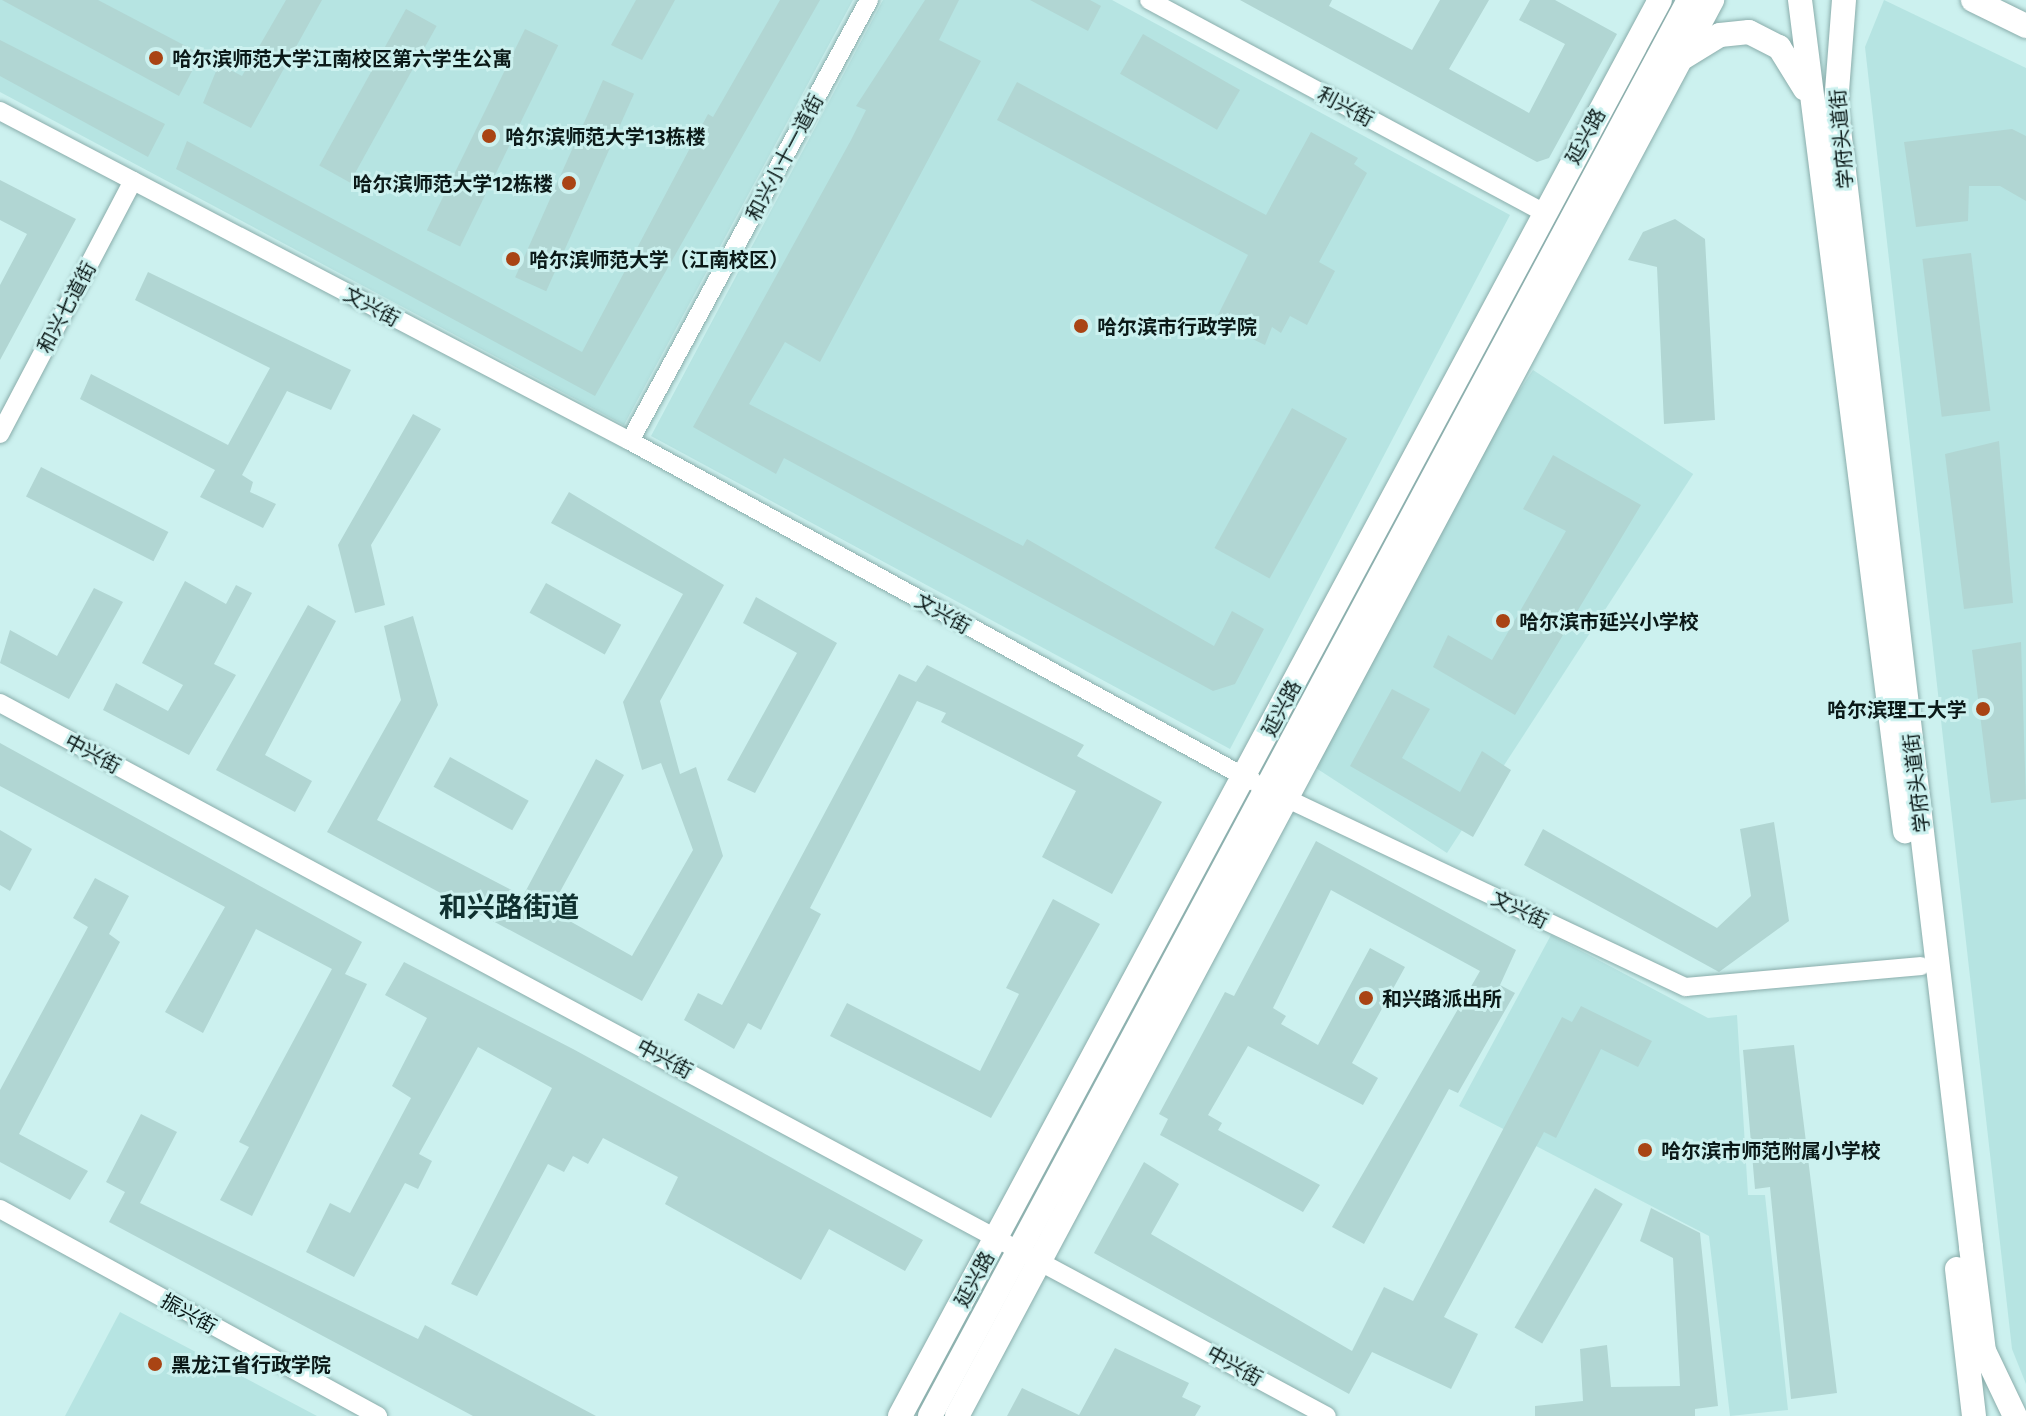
<!DOCTYPE html>
<meta charset="utf-8">
<style>
body{margin:0}
#map{position:relative;width:2026px;height:1416px;overflow:hidden;background:#ccf1ef;font-family:Commissioner,"Noto Sans SC",sans-serif}
div>[style]{position:absolute}
[style*='--x']{left:calc(var(--x)*1px);top:calc(var(--y)*1px);width:calc(var(--w)*1px);rotate:calc(var(--a)*1deg)}
.built>*{inset:0;background:#b6e4e2;transform-origin:0 0}
.building>*{inset:0;background:#b1d6d3;transform-origin:0 0}
.roads{filter:drop-shadow(0 0 2px #8aadab) drop-shadow(0 0 2px #8aadab)}
.minor>*{height:18px;margin:-9px;padding:0 9px;transform-origin:9px;border-radius:9px;background:#fff}
.major>*{height:24px;margin:-12px;padding:0 12px;transform-origin:12px;border-radius:12px;background:#fff}
.dots>*{width:22px;height:22px;translate:-50% -50%;box-sizing:border-box;border:4px solid #ccf1ef;border-radius:50%}
span{translate:-50% -50%;white-space:nowrap;text-align:center;line-height:1.15;-webkit-text-stroke:6px #ccf1ef;paint-order:stroke}
.poi-label{font-size:20px;color:#0b1918;font-weight:700}
.left{translate:0 -50%;text-align:left}
.right{translate:-100% -50%;text-align:right}
.street-label{font-size:20px;color:#0b1918}
.district-label{font-size:28px;color:#0f302f;font-weight:700}
</style>
<div id="map">
<div class="built">
<div style="clip-path:polygon(0 0,853px 0,624px 425px,0 92px)"></div>
<div style="clip-path:polygon(883px 0,1112px 0,1510px 215px,1230px 749px,651px 436px)"></div>
<div style="clip-path:polygon(1884px 0,2026px 68px,2026px 1384px,2012px 1349px,1865px 47px)"></div>
<div style="left:1533px;top:370px;width:191px;height:452px;rotate:33deg"></div>
<div style="clip-path:polygon(1551px 935px,1708px 1018px,1737px 1015px,1748px 1195px,1765px 1195px,1788px 1410px,1730px 1416px,1709px 1236px,1459px 1106px)"></div>
<div style="clip-path:polygon(120px 1312px,317px 1416px,65px 1416px)"></div>
</div>
<div class="building">
<div style="clip-path:polygon(2px 0,98px 0,201px 54px,179px 96px)"></div>
<div style="clip-path:polygon(286px 0,322px 0,251px 128px,203px 103px,219px 64px,242px 76px)"></div>
<div style="clip-path:polygon(636px 0,675px 0,642px 60px,611px 45px)"></div>
<div style="clip-path:polygon(780px 0,820px 0,595px 396px,176px 169px,187px 141px,582px 352px,708px 114px,713px 117px)"></div>
<div style="clip-path:polygon(925px 0,959px 0,939px 40px,981px 61px,820px 362px,785px 342px,749px 404px,1023px 546px,1027px 539px,1214px 646px,1232px 611px,1264px 629px,1235px 684px,1213px 691px,784px 458px,776px 474px,693px 427px,851px 140px,866px 110px,856px 106px)"></div>
<div style="clip-path:polygon(1030px 0,1090px 0,1101px 6px,1088px 31px)"></div>
<div style="clip-path:polygon(1240px 0,1332px 0,1329px 6px,1412px 50px,1440px 0,1489px 0,1449px 69px,1529px 113px,1565px 44px,1519px 20px,1530px 0,1555px 0,1617px 34px,1549px 158px,1537px 162px)"></div>
<div style="left:406px;top:9px;width:35px;height:179px;rotate:29deg"></div>
<div style="left:525px;top:29px;width:37px;height:224px;rotate:26deg"></div>
<div style="left:1143px;top:34px;width:112px;height:46px;rotate:30deg"></div>
<div style="clip-path:polygon(0 40px,165px 124px,148px 157px,0 76px)"></div>
<div style="left:603px;top:80px;width:34px;height:216px;rotate:24deg"></div>
<div style="clip-path:polygon(1017px 82px,1266px 215px,1311px 132px,1358px 158px,1354px 164px,1367px 173px,1319px 262px,1335px 271px,1307px 325px,1290px 316px,1281px 333px,1272px 327px,1265px 345px,1215px 321px,1248px 255px,997px 120px)"></div>
<div style="clip-path:polygon(2012px 129px,2026px 136px,2026px 201px,2000px 186px,1969px 186px,1968px 221px,1916px 227px,1904px 142px)"></div>
<div style="clip-path:polygon(0 180px,76px 219px,0 360px,0 285px,27px 234px,0 220px)"></div>
<div style="clip-path:polygon(1675px 219px,1705px 239px,1715px 420px,1664px 424px,1657px 267px,1628px 260px,1643px 232px)"></div>
<div style="left:1971px;top:253px;width:159px;height:49px;rotate:83deg"></div>
<div style="clip-path:polygon(148px 272px,351px 370px,331px 410px,287px 391px,242px 475px,253px 482px,250px 492px,276px 504px,263px 528px,200px 497px,215px 470px,80px 399px,91px 374px,228px 445px,270px 368px,135px 300px)"></div>
<div style="left:1292px;top:408px;width:63px;height:160px;rotate:29deg"></div>
<div style="clip-path:polygon(413px 414px,441px 429px,371px 545px,385px 605px,355px 613px,338px 545px)"></div>
<div style="clip-path:polygon(1999px 441px,2013px 603px,1964px 609px,1945px 454px)"></div>
<div style="clip-path:polygon(1553px 455px,1641px 505px,1515px 715px,1433px 667px,1448px 635px,1492px 660px,1566px 531px,1523px 509px)"></div>
<div style="left:41px;top:467px;width:143px;height:33px;rotate:27deg"></div>
<div style="clip-path:polygon(569px 492px,724px 585px,660px 701px,680px 774px,696px 767px,723px 856px,642px 1001px,327px 832px,401px 700px,384px 626px,413px 616px,438px 705px,377px 820px,523px 896px,596px 759px,624px 775px,550px 910px,632px 956px,693px 850px,661px 763px,642px 770px,623px 702px,683px 594px,551px 523px)"></div>
<div style="clip-path:polygon(185px 581px,226px 604px,236px 585px,252px 593px,214px 664px,236px 675px,189px 755px,103px 710px,116px 683px,168px 711px,183px 685px,142px 663px)"></div>
<div style="left:546px;top:583px;width:86px;height:34px;rotate:29deg"></div>
<div style="clip-path:polygon(94px 588px,123px 602px,69px 699px,0 663px,10px 630px,57px 656px)"></div>
<div style="clip-path:polygon(756px 597px,837px 643px,755px 793px,727px 780px,797px 653px,743px 623px)"></div>
<div style="clip-path:polygon(308px 605px,336px 621px,265px 755px,312px 781px,295px 812px,216px 770px)"></div>
<div style="clip-path:polygon(2021px 642px,2026px 799px,1991px 803px,1972px 650px)"></div>
<div style="clip-path:polygon(927px 665px,1084px 745px,1077px 756px,1162px 802px,1112px 894px,1042px 857px,1076px 791px,941px 722px,946px 713px,917px 701px,810px 908px,821px 914px,761px 1030px,748px 1023px,734px 1049px,684px 1020px,698px 993px,722px 1005px,899px 674px,916px 682px)"></div>
<div style="clip-path:polygon(1392px 689px,1430px 709px,1402px 758px,1460px 792px,1482px 751px,1511px 770px,1473px 837px,1350px 766px)"></div>
<div style="clip-path:polygon(0 743px,362px 942px,345px 974px,367px 984px,252px 1216px,220px 1200px,249px 1147px,239px 1142px,332px 969px,256px 929px,203px 1033px,165px 1012px,225px 907px,0 786px)"></div>
<div style="left:450px;top:757px;width:90px;height:34px;rotate:29deg"></div>
<div style="clip-path:polygon(1774px 822px,1789px 921px,1719px 972px,1524px 865px,1543px 829px,1717px 928px,1751px 896px,1740px 829px)"></div>
<div style="clip-path:polygon(0 830px,32px 849px,10px 891px,0 885px)"></div>
<div style="clip-path:polygon(1316px 841px,1516px 950px,1500px 985px,1515px 993px,1458px 1093px,1449px 1089px,1364px 1244px,1332px 1227px,1480px 971px,1331px 890px,1273px 1008px,1286px 1016px,1281px 1024px,1318px 1045px,1370px 948px,1405px 967px,1352px 1063px,1378px 1078px,1363px 1105px,1248px 1046px,1208px 1115px,1222px 1123px,1218px 1130px,1320px 1185px,1303px 1212px,1160px 1135px,1168px 1119px,1159px 1114px,1225px 992px,1234px 996px)"></div>
<div style="clip-path:polygon(95px 878px,129px 896px,109px 934px,120px 942px,19px 1134px,88px 1171px,70px 1200px,0 1162px,0 1090px,88px 927px,73px 918px)"></div>
<div style="clip-path:polygon(1053px 899px,1100px 924px,991px 1118px,830px 1036px,847px 1003px,980px 1071px,1019px 994px,1006px 988px)"></div>
<div style="clip-path:polygon(404px 962px,573px 1049px,923px 1240px,905px 1271px,829px 1229px,801px 1280px,665px 1204px,678px 1177px,603px 1138px,588px 1164px,573px 1156px,564px 1172px,548px 1164px,477px 1296px,451px 1284px,552px 1088px,478px 1047px,419px 1154px,432px 1161px,418px 1189px,405px 1183px,354px 1277px,306px 1252px,330px 1203px,350px 1213px,411px 1098px,392px 1086px,427px 1018px,385px 995px)"></div>
<div style="clip-path:polygon(1581px 1006px,1652px 1041px,1638px 1067px,1601px 1049px,1556px 1138px,1544px 1132px,1444px 1317px,1478px 1334px,1451px 1389px,1372px 1352px,1349px 1394px,1094px 1253px,1144px 1162px,1179px 1184px,1151px 1234px,1352px 1351px,1384px 1287px,1413px 1301px,1562px 1017px,1572px 1022px)"></div>
<div style="clip-path:polygon(1794px 1045px,1837px 1393px,1791px 1399px,1770px 1187px,1755px 1189px,1743px 1050px)"></div>
<div style="clip-path:polygon(141px 1114px,177px 1132px,140px 1203px,418px 1339px,425px 1325px,596px 1416px,473px 1416px,109px 1222px,125px 1192px,106px 1182px)"></div>
<div style="left:1595px;top:1188px;width:32px;height:161px;rotate:30deg"></div>
<div style="clip-path:polygon(1651px 1208px,1700px 1233px,1718px 1406px,1695px 1409px,1695px 1416px,1535px 1416px,1535px 1406px,1583px 1401px,1580px 1349px,1607px 1345px,1611px 1387px,1680px 1386px,1673px 1258px,1640px 1241px)"></div>
<div style="clip-path:polygon(1115px 1348px,1189px 1383px,1182px 1397px,1201px 1406px,1195px 1416px,1007px 1416px,1022px 1388px,1079px 1415px)"></div>
</div>
<div class="roads">
<div class="minor">
<div style="--x:1149;--y:0;--w:447;--a:28.3"></div>
<div style="--x:0;--y:111;--w:711;--a:27.65"></div>
<div style="--x:630;--y:441;--w:711;--a:28.66"></div>
<div style="--x:0;--y:434;--w:286;--a:-62.3"></div>
<div style="--x:630;--y:441;--w:502;--a:-61.54"></div>
<div style="--x:0;--y:703;--w:1506;--a:28.25"></div>
<div style="--x:1277;--y:794;--w:452;--a:25.3"></div>
<div style="--x:1686;--y:987;--w:236;--a:-5.1"></div>
<div style="--x:0;--y:1209;--w:431;--a:28.7"></div>
</div>
<div class="major">
<div style="--x:1800;--y:0;--w:838;--a:82.8"></div>
<div style="--x:1844;--y:0;--w:104;--a:94.4"></div>
<div style="--x:1836;--y:104;--w:1151;--a:83.26"></div>
<div style="--x:1971;--y:1247;--w:105;--a:82.9"></div>
<div style="--x:1984;--y:1351;--w:72;--a:64.5"></div>
<div style="--x:1973;--y:0;--w:59;--a:26.1"></div>
<div style="--x:1684;--y:57;--w:42;--a:-31.4"></div>
<div style="--x:1720;--y:35;--w:29;--a:-6"></div>
<div style="--x:1749;--y:32;--w:34;--a:27"></div>
<div style="--x:1779;--y:47;--w:49;--a:58.2"></div>
<div style="--x:1957;--y:1269;--w:148;--a:83.4"></div>
<div style="--x:900;--y:1416;--w:1607;--a:-61.78"></div>
<div style="--x:930;--y:1416;--w:1607;--a:-61.81"></div>
<div style="--x:957;--y:1416;--w:1605;--a:-61.93"></div>
</div>
</div>
<div class="dots">
<div style="left:156px;top:58px;background:#a94414"></div>
<div style="left:489px;top:136px;background:#a94414"></div>
<div style="left:569px;top:183px;background:#a94414"></div>
<div style="left:513px;top:259px;background:#a94414"></div>
<div style="left:1081px;top:326px;background:#a94414"></div>
<div style="left:1503px;top:621px;background:#a94414"></div>
<div style="left:1983px;top:709px;background:#a94414"></div>
<div style="left:1366px;top:998px;background:#a94414"></div>
<div style="left:1645px;top:1150px;background:#a94414"></div>
<div style="left:155px;top:1364px;background:#a94414"></div>
</div>
<div class="poi-label">
<span class="left" style="left:172px;top:58px">哈尔滨师范大学江南校区第六学生公寓</span>
<span class="left" style="left:505px;top:136px">哈尔滨师范大学13栋楼</span>
<span class="right" style="left:553px;top:183px">哈尔滨师范大学12栋楼</span>
<span class="left" style="left:529px;top:259px">哈尔滨师范大学（江南校区）</span>
<span class="left" style="left:1097px;top:326px">哈尔滨市行政学院</span>
<span class="left" style="left:1519px;top:621px">哈尔滨市延兴小学校</span>
<span class="right" style="left:1967px;top:709px">哈尔滨理工大学</span>
<span class="left" style="left:1382px;top:998px">和兴路派出所</span>
<span class="left" style="left:1661px;top:1150px">哈尔滨市师范附属小学校</span>
<span class="left" style="left:171px;top:1364px">黑龙江省行政学院</span>
</div>
<div class="street-label">
<span style="left:1346px;top:106px;rotate:28deg">利兴街</span>
<span style="left:1585px;top:136px;rotate:-61deg">延兴路</span>
<span style="left:1841px;top:139px;rotate:-95deg">学府头道街</span>
<span style="left:784px;top:157px;rotate:-62deg">和兴小十一道街</span>
<span style="left:372px;top:306px;rotate:28deg">文兴街</span>
<span style="left:66px;top:307px;rotate:-62deg">和兴七道街</span>
<span style="left:943px;top:613px;rotate:29deg">文兴街</span>
<span style="left:1281px;top:708px;rotate:-62deg">延兴路</span>
<span style="left:93px;top:753px;rotate:28deg">中兴街</span>
<span style="left:1916px;top:783px;rotate:-97deg">学府头道街</span>
<span style="left:1520px;top:909px;rotate:25deg">文兴街</span>
<span style="left:665px;top:1058px;rotate:28deg">中兴街</span>
<span style="left:974px;top:1279px;rotate:-61deg">延兴路</span>
<span style="left:189px;top:1313px;rotate:29deg">振兴街</span>
<span style="left:1235px;top:1365px;rotate:29deg">中兴街</span>
</div>
<div class="district-label">
<span style="left:509px;top:906px">和兴路街道</span>
</div>
</div>
